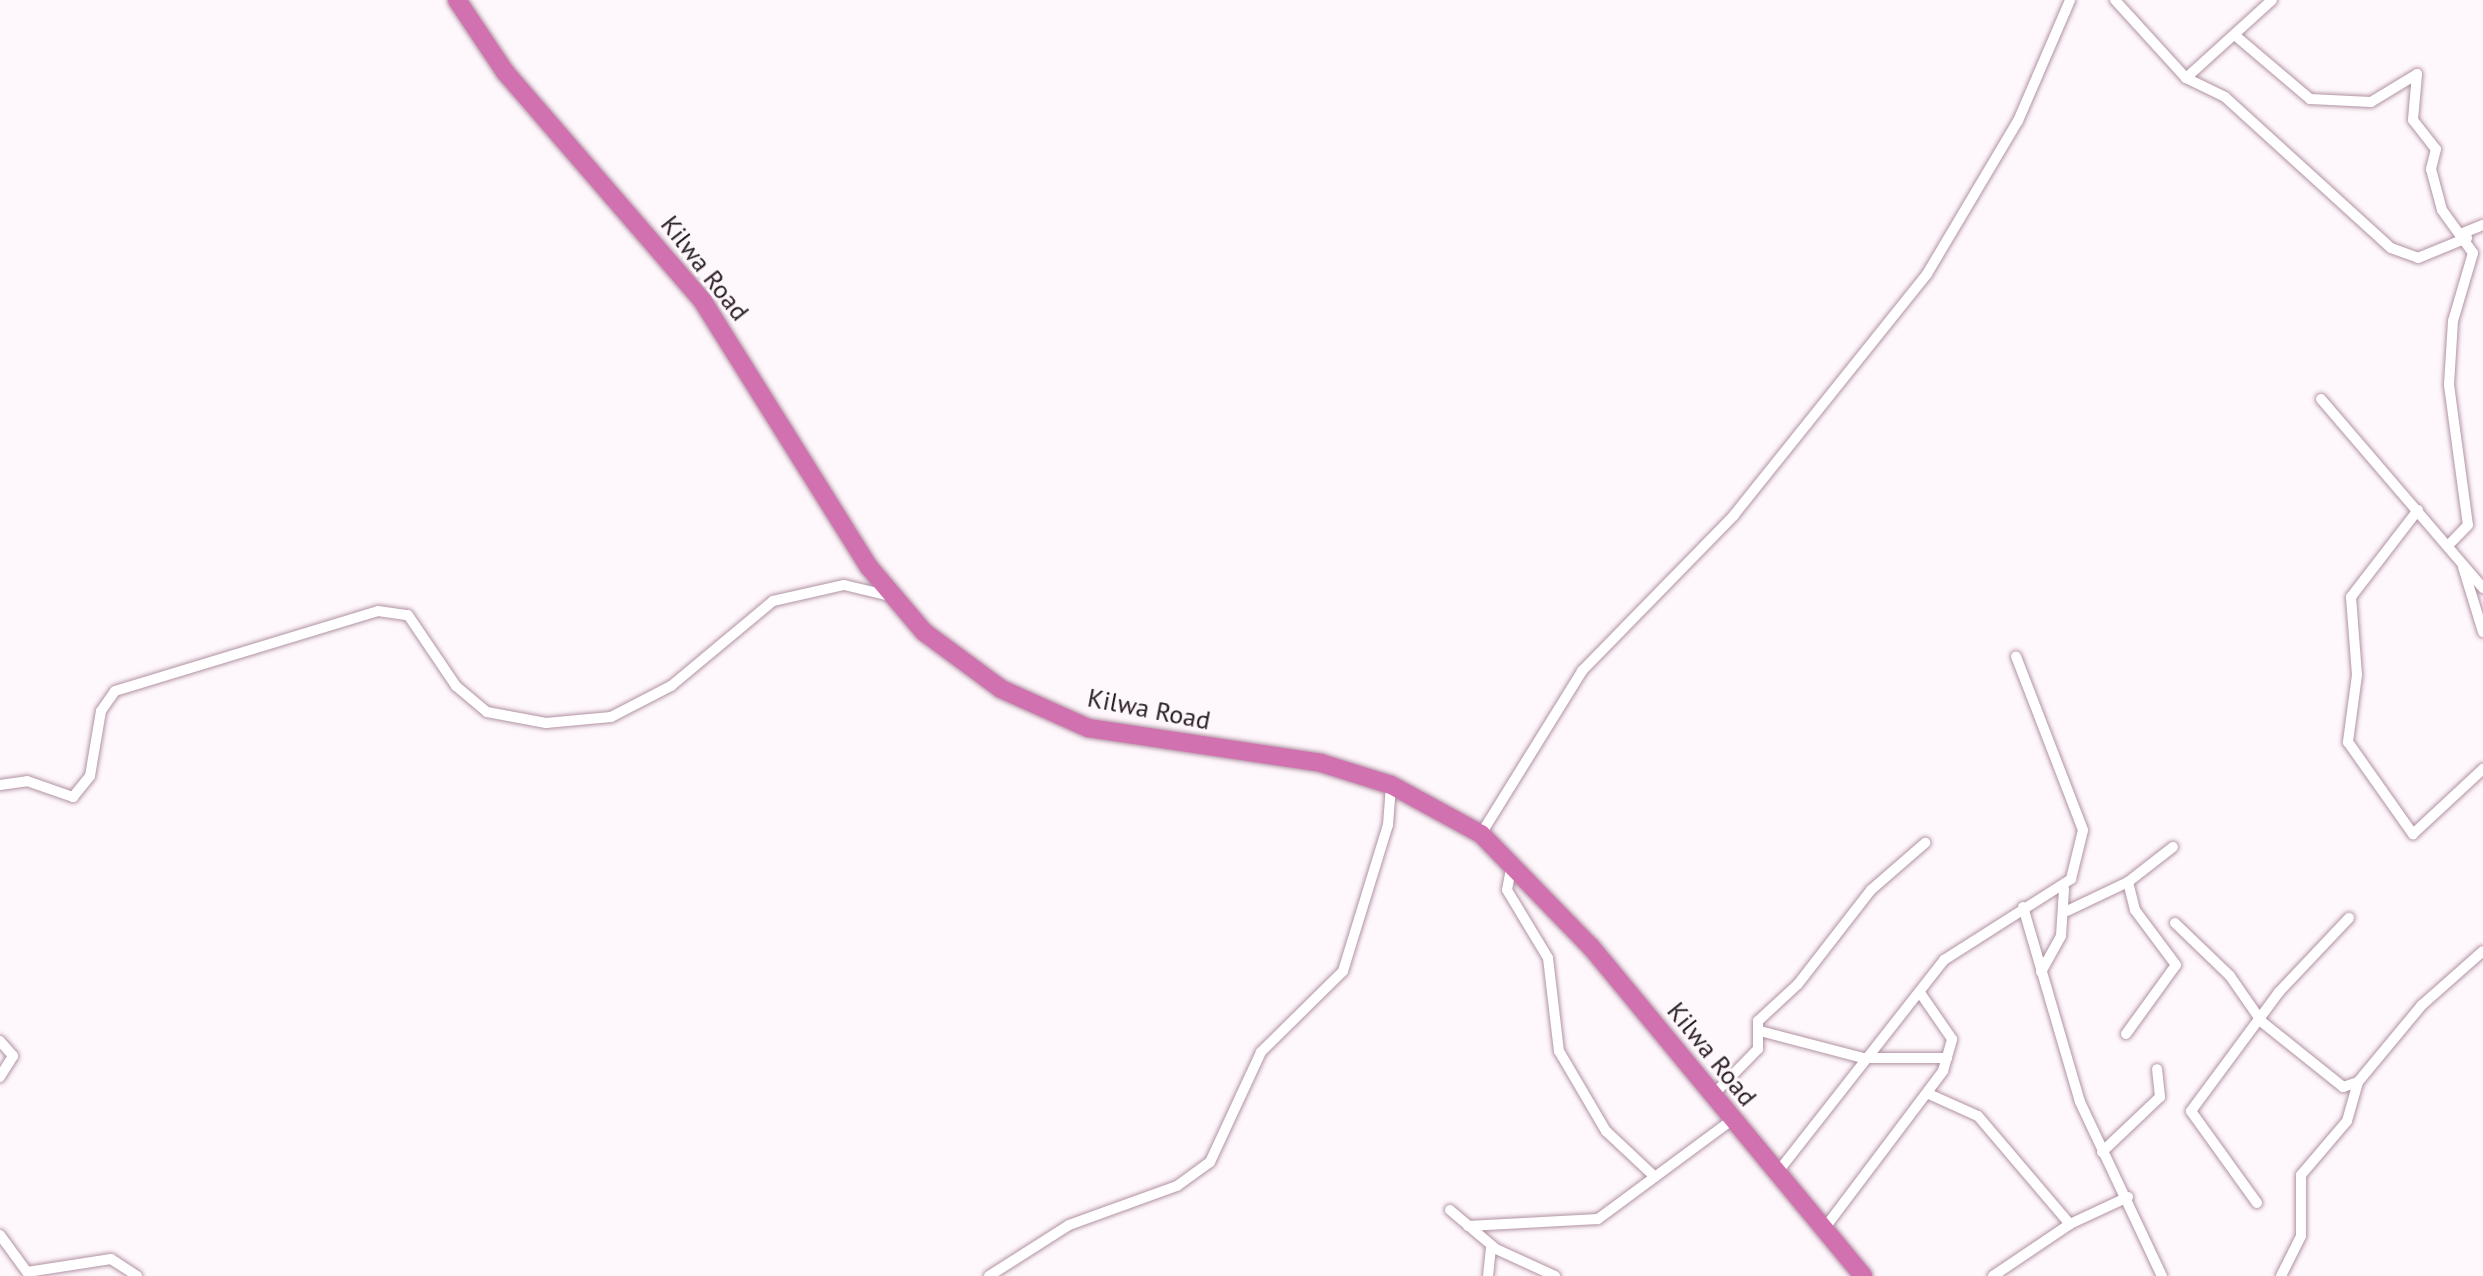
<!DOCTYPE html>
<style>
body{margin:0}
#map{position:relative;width:2483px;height:1276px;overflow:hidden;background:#fef7fb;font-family:"PT Sans",sans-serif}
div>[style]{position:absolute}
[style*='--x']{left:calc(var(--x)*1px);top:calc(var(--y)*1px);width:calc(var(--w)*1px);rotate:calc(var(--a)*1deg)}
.roads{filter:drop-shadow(0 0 2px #b192a4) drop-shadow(0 0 2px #b192a4)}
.street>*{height:10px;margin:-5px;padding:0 5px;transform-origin:5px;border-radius:5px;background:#fff}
.highway>*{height:18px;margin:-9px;padding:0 9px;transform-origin:9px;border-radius:9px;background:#d271af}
span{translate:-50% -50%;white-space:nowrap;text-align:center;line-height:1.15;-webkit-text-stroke:6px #fef7fb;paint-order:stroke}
.street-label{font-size:26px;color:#281c23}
</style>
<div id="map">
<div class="roads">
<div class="street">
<div style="--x:2115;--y:0;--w:105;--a:47.7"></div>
<div style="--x:2186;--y:78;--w:43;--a:26"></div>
<div style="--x:2225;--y:97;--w:224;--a:42.3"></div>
<div style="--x:2391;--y:248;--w:29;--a:20"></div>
<div style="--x:2418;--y:258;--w:53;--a:-22.2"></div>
<div style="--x:2237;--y:37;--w:96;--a:40.3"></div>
<div style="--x:2310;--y:99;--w:61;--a:2.8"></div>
<div style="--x:2371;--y:102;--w:54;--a:-31.3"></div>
<div style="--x:2417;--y:74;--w:46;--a:95"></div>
<div style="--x:2413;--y:120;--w:37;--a:52"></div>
<div style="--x:2436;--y:149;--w:21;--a:104"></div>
<div style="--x:2431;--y:169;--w:42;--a:75"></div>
<div style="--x:2442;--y:210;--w:53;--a:54.2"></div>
<div style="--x:2473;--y:253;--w:71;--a:106.4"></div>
<div style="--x:2453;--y:321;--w:64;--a:93.6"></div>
<div style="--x:2449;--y:385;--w:141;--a:82.3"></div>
<div style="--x:2468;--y:525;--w:28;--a:134"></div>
<div style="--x:2186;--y:78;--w:116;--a:-42.2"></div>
<div style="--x:2463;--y:233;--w:22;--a:-22"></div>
<div style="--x:2321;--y:399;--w:249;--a:49.4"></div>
<div style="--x:2418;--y:510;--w:110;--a:127.6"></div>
<div style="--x:2351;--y:597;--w:78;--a:85.6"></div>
<div style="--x:2357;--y:675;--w:68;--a:97.7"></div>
<div style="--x:2348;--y:742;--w:113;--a:54.8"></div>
<div style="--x:2413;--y:834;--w:96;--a:-42.9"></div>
<div style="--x:2463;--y:567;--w:68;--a:72.9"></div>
<div style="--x:0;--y:785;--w:27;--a:-8"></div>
<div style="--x:27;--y:781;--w:49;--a:19.2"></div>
<div style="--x:73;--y:797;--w:27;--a:-51"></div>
<div style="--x:90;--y:776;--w:66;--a:-80.4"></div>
<div style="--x:101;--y:711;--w:24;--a:-55"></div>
<div style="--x:115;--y:691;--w:275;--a:-16.9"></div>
<div style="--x:378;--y:611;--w:30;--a:8"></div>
<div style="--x:408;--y:615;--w:86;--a:55.9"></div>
<div style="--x:456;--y:686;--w:40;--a:40"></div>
<div style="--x:487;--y:712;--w:60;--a:10.6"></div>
<div style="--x:546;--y:723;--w:65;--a:-5.3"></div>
<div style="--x:611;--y:717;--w:68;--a:-27.3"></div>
<div style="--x:671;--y:686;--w:133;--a:-39.8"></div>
<div style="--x:773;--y:601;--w:73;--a:-12.7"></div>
<div style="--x:844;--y:585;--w:47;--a:13.4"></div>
<div style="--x:1481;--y:834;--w:192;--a:-58.2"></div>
<div style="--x:1582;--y:671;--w:218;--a:-45.7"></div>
<div style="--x:1734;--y:515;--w:309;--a:-51.3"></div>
<div style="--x:1927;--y:274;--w:178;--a:-59.3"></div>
<div style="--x:2018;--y:121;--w:132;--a:-66.7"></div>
<div style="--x:1512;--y:864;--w:26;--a:101"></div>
<div style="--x:1507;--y:890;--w:79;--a:58.9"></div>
<div style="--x:1548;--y:958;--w:94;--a:83.3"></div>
<div style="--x:1559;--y:1051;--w:93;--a:59.6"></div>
<div style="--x:1606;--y:1131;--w:67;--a:43.2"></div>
<div style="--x:2023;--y:907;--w:203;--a:73.7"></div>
<div style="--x:2080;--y:1102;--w:192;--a:64.8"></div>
<div style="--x:2067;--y:911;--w:68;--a:-25.4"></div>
<div style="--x:2128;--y:882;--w:57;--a:-37.9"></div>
<div style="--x:2175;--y:923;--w:76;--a:43.9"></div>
<div style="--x:2230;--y:976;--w:56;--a:55.2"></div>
<div style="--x:2262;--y:1022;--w:104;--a:38.7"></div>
<div style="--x:2343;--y:1087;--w:16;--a:-18"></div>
<div style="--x:2358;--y:1082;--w:100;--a:-50.3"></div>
<div style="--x:2422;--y:1005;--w:81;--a:-41.5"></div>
<div style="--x:2041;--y:972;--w:41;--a:-60.9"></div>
<div style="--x:2061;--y:936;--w:47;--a:-86.3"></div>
<div style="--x:1760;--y:1031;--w:106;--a:14.7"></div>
<div style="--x:1863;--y:1058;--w:84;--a:0"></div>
<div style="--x:2126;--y:1034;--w:85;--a:-54.1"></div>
<div style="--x:2176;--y:965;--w:69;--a:-126.7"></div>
<div style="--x:2135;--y:910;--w:29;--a:-104"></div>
<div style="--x:0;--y:1041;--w:20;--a:49"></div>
<div style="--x:13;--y:1056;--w:25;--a:122"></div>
<div style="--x:1931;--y:1095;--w:51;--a:24.1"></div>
<div style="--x:1978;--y:1116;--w:142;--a:49.6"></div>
<div style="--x:1712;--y:1096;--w:66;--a:-45.6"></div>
<div style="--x:1758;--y:1049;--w:28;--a:-90"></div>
<div style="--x:1758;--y:1021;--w:54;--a:-42.8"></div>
<div style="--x:1798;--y:984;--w:119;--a:-52.2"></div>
<div style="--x:1871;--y:890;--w:72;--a:-41"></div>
<div style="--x:2102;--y:1152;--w:80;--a:-43.5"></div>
<div style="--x:2160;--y:1097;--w:28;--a:-96"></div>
<div style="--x:1777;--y:1173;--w:271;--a:-51.9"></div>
<div style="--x:1944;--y:960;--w:151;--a:-32.5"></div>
<div style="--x:2071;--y:879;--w:50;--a:-76.2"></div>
<div style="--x:2083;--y:830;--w:186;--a:-111.1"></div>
<div style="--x:2257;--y:1203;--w:113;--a:-125.7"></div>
<div style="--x:2191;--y:1111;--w:148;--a:-53.5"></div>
<div style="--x:2279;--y:992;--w:102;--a:-46.6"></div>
<div style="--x:1450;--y:1210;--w:60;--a:40.3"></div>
<div style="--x:1496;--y:1249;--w:65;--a:24.6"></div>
<div style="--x:1468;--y:1226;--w:130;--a:-3.1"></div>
<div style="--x:1598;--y:1219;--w:167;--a:-36.5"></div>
<div style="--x:1824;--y:1229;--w:198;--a:-53"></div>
<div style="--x:1943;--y:1071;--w:33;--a:-74"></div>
<div style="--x:1952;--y:1039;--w:55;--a:-124.6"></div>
<div style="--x:0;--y:1235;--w:46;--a:53.9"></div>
<div style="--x:27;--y:1272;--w:85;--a:-8.8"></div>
<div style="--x:111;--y:1259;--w:31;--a:33"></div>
<div style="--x:989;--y:1276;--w:95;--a:-32.5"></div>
<div style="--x:1069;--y:1225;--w:115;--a:-19.9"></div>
<div style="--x:1177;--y:1186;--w:41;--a:-36"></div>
<div style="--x:1210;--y:1162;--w:121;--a:-65.1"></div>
<div style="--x:1261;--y:1052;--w:115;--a:-44.6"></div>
<div style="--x:1343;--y:971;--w:153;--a:-72.9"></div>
<div style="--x:1388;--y:825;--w:40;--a:-85.7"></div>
<div style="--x:1488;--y:1276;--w:30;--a:-84"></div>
<div style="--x:1993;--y:1276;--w:93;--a:-34"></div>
<div style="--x:2070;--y:1224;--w:64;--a:-25"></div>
<div style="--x:2281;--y:1276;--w:45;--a:-63.4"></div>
<div style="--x:2301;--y:1236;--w:61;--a:-90"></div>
<div style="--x:2301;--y:1175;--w:71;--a:-49.6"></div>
<div style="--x:2347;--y:1121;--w:41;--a:-74.2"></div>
</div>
<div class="highway">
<div style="--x:457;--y:0;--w:87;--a:56.3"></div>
<div style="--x:505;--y:72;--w:301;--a:49.2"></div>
<div style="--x:702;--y:300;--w:315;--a:58"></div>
<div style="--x:869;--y:567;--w:85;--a:49.8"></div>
<div style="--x:924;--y:632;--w:96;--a:36.5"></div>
<div style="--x:1001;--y:689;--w:95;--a:24.1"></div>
<div style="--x:1088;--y:728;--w:236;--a:8.5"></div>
<div style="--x:1321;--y:763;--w:73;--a:17.4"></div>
<div style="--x:1391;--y:785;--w:102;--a:28.6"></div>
<div style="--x:1481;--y:834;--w:158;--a:45.8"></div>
<div style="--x:1591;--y:947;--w:427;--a:50.4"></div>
</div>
</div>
<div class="street-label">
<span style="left:705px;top:268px;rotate:52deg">Kilwa Road</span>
<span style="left:1149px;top:709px;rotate:11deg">Kilwa Road</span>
<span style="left:1712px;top:1054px;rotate:51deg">Kilwa Road</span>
</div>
</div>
